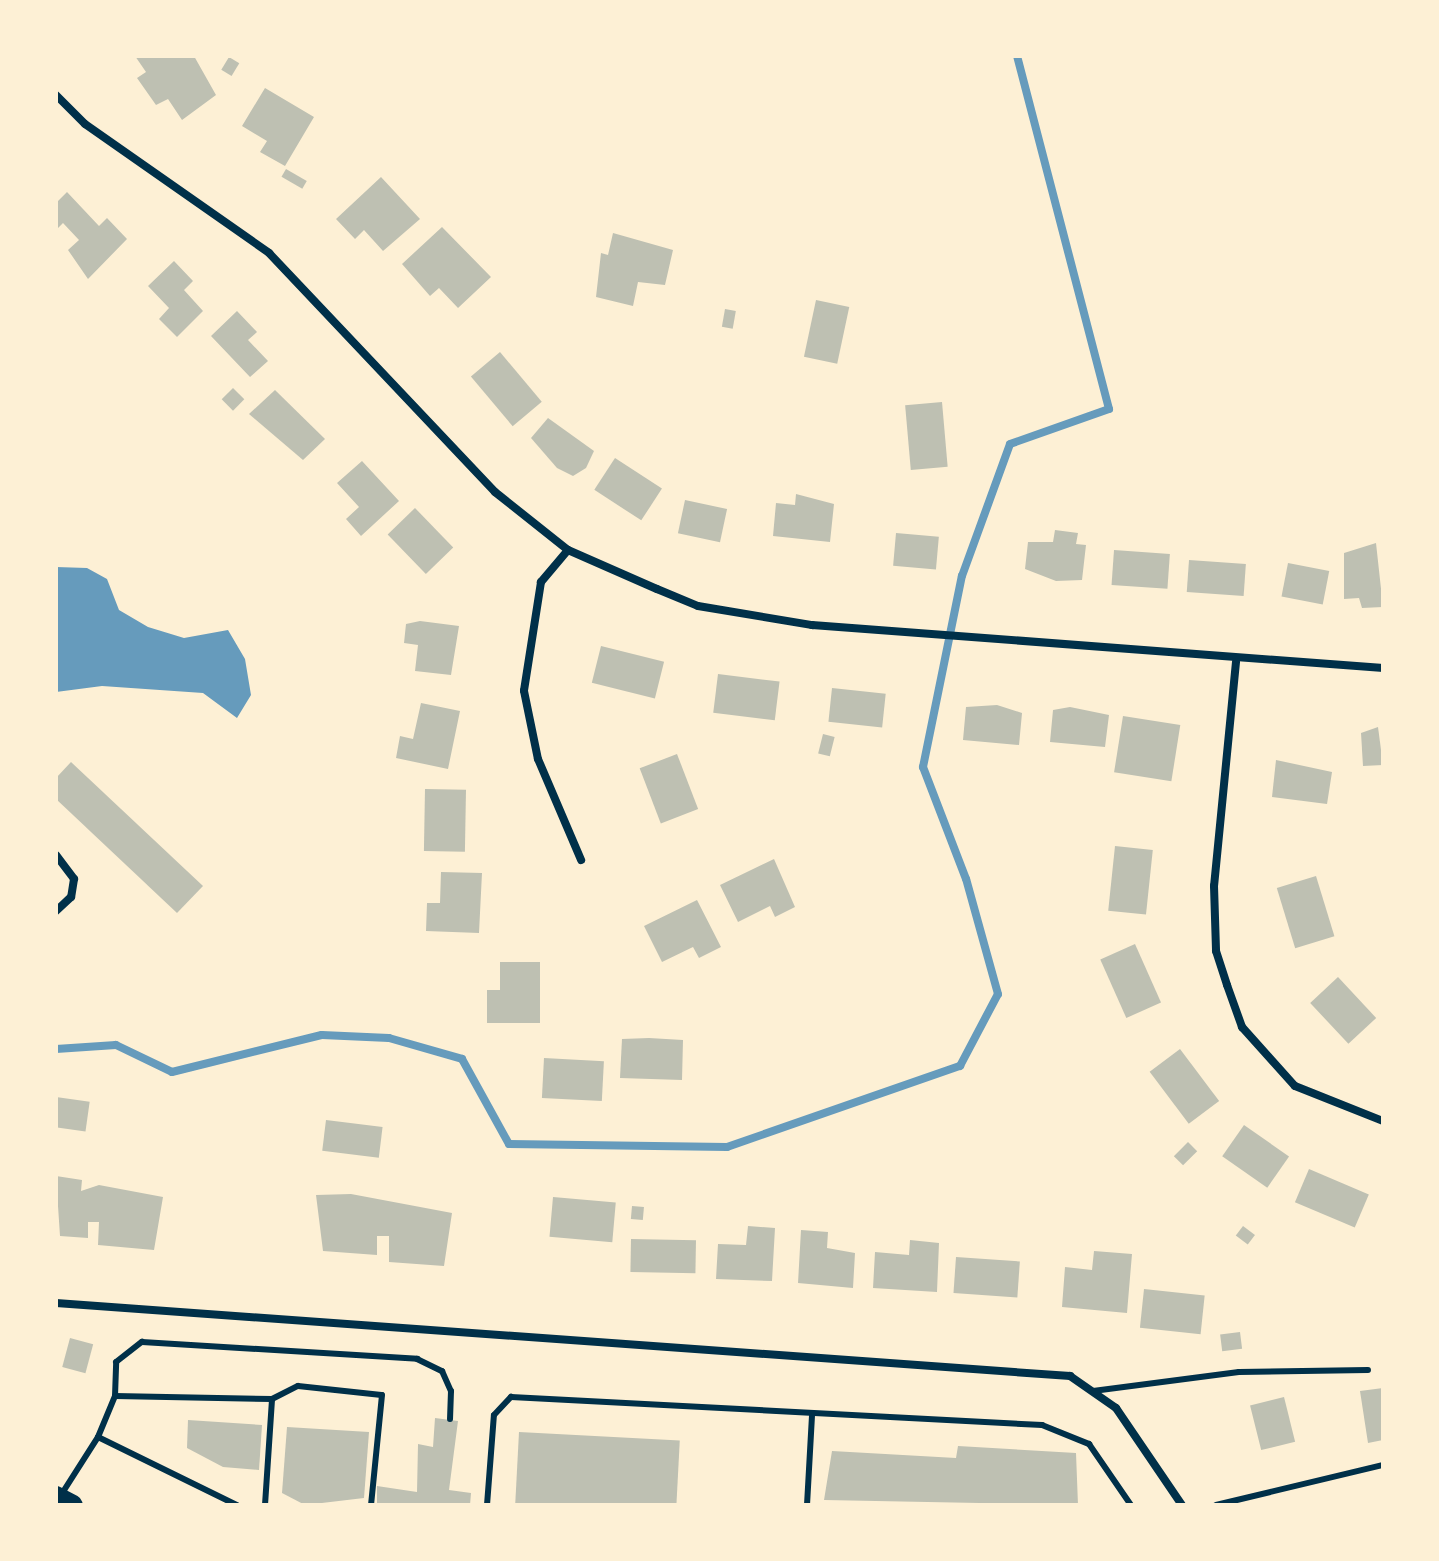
<!DOCTYPE html>
<style>
body{margin:0}
#map{position:relative;width:1439px;height:1561px;overflow:hidden;background:#fdf0d5;font-family:Montserrat,sans-serif}
div>[style]{position:absolute}
[style*='--x']{left:calc(var(--x)*1px);top:calc(var(--y)*1px);width:calc(var(--w)*1px);rotate:calc(var(--a)*1deg)}
.water>*{inset:0;background:#669bbc}
.stream>*{height:8px;margin:-4px;padding:0 4px;transform-origin:4px;border-radius:4px;background:#669bbc}
.building>*{inset:0;background:#bec0b2;transform-origin:0 0}
.service>*{height:6px;margin:-3px;padding:0 3px;transform-origin:3px;border-radius:3px;background:#003049}
.minor>*{height:8px;margin:-4px;padding:0 4px;transform-origin:4px;border-radius:4px;background:#003049}
.primary>*{height:20px;margin:-10px;padding:0 10px;transform-origin:10px;border-radius:10px;background:#003049}
span{translate:-50% -50%;white-space:nowrap;text-align:center;line-height:1.15;-webkit-text-stroke:6px #fdf0d5;paint-order:stroke}
.frame{position:absolute;inset:0;border:58px solid #fdf0d5;pointer-events:none}
</style>
<div id="map">
<div class="water">
<div style="clip-path:polygon(56px 567px,87px 568px,107px 579px,119px 610px,148px 627px,184px 638px,228px 630px,245px 659px,251px 695px,237px 718px,203px 693px,102px 686px,56px 692px)"></div>
</div>
<div class="stream">
<div style="--x:56;--y:1049;--w:60;--a:-3.8"></div>
<div style="--x:116;--y:1045;--w:62;--a:25.7"></div>
<div style="--x:172;--y:1072;--w:154;--a:-13.9"></div>
<div style="--x:322;--y:1035;--w:67;--a:2.6"></div>
<div style="--x:389;--y:1038;--w:76;--a:16"></div>
<div style="--x:462;--y:1059;--w:97;--a:61.1"></div>
<div style="--x:509;--y:1144;--w:218;--a:0.8"></div>
<div style="--x:727;--y:1147;--w:247;--a:-19.2"></div>
<div style="--x:960;--y:1066;--w:81;--a:-62.2"></div>
<div style="--x:998;--y:994;--w:119;--a:-105.5"></div>
<div style="--x:966;--y:879;--w:120;--a:-111"></div>
<div style="--x:923;--y:767;--w:195;--a:-78.5"></div>
<div style="--x:962;--y:576;--w:140;--a:-70"></div>
<div style="--x:1010;--y:444;--w:105;--a:-19.5"></div>
<div style="--x:1109;--y:409;--w:365;--a:-104.6"></div>
</div>
<div class="building">
<div style="clip-path:polygon(135px 56px,194px 56px,216px 95px,182px 120px,168px 99px,156px 105px,137px 78px,146px 72px)"></div>
<div style="left:229px;top:57px;width:12px;height:15px;rotate:31deg"></div>
<div style="clip-path:polygon(265px 88px,314px 117px,285px 166px,260px 152px,267px 141px,242px 126px)"></div>
<div style="left:286px;top:169px;width:24px;height:9px;rotate:30deg"></div>
<div style="clip-path:polygon(381px 177px,420px 219px,383px 251px,364px 230px,355px 239px,336px 219px)"></div>
<div style="clip-path:polygon(67px 192px,99px 226px,107px 218px,127px 239px,88px 279px,68px 250px,79px 240px,63px 223px,56px 230px,56px 203px)"></div>
<div style="clip-path:polygon(442px 227px,491px 277px,458px 308px,439px 288px,430px 296px,402px 264px)"></div>
<div style="clip-path:polygon(613px 233px,673px 250px,665px 285px,638px 282px,633px 306px,596px 297px,601px 253px,608px 255px)"></div>
<div style="clip-path:polygon(174px 261px,193px 281px,184px 290px,203px 311px,177px 337px,159px 319px,169px 308px,148px 286px)"></div>
<div style="left:816px;top:300px;width:34px;height:58px;rotate:12deg"></div>
<div style="left:725px;top:309px;width:11px;height:18px;rotate:10deg"></div>
<div style="clip-path:polygon(237px 311px,257px 332px,248px 340px,268px 361px,250px 377px,211px 336px)"></div>
<div style="left:500px;top:352px;width:65px;height:38px;rotate:50deg"></div>
<div style="left:233px;top:388px;width:16px;height:16px;rotate:45deg"></div>
<div style="clip-path:polygon(275px 390px,325px 439px,303px 460px,249px 414px)"></div>
<div style="left:942px;top:402px;width:65px;height:37px;rotate:85deg"></div>
<div style="clip-path:polygon(548px 418px,594px 451px,586px 468px,573px 476px,557px 468px,531px 438px)"></div>
<div style="left:615px;top:458px;width:56px;height:38px;rotate:33deg"></div>
<div style="clip-path:polygon(362px 461px,399px 501px,361px 536px,346px 519px,359px 507px,337px 483px)"></div>
<div style="clip-path:polygon(796px 494px,834px 504px,830px 542px,773px 536px,776px 503px,795px 505px)"></div>
<div style="left:685px;top:500px;width:43px;height:34px;rotate:12deg"></div>
<div style="left:415px;top:508px;width:55px;height:38px;rotate:46deg"></div>
<div style="clip-path:polygon(1055px 530px,1078px 533px,1076px 544px,1086px 545px,1082px 580px,1056px 581px,1025px 569px,1028px 542px,1053px 542px)"></div>
<div style="left:896px;top:533px;width:43px;height:33px;rotate:5deg"></div>
<div style="clip-path:polygon(1376px 543px,1383px 607px,1362px 608px,1359px 598px,1344px 599px,1344px 553px)"></div>
<div style="left:1114px;top:550px;width:56px;height:35px;rotate:4deg"></div>
<div style="left:1189px;top:560px;width:57px;height:32px;rotate:4deg"></div>
<div style="left:1288px;top:563px;width:42px;height:34px;rotate:11deg"></div>
<div style="clip-path:polygon(420px 621px,459px 626px,451px 675px,415px 671px,418px 645px,404px 643px,406px 624px)"></div>
<div style="left:601px;top:646px;width:65px;height:38px;rotate:14deg"></div>
<div style="left:718px;top:674px;width:62px;height:39px;rotate:7deg"></div>
<div style="left:832px;top:688px;width:54px;height:34px;rotate:6deg"></div>
<div style="clip-path:polygon(421px 703px,460px 711px,448px 769px,396px 758px,400px 736px,413px 739px)"></div>
<div style="clip-path:polygon(997px 705px,1022px 713px,1019px 745px,963px 740px,966px 707px)"></div>
<div style="clip-path:polygon(1070px 707px,1109px 715px,1105px 747px,1050px 742px,1053px 710px)"></div>
<div style="left:1123px;top:716px;width:58px;height:57px;rotate:9deg"></div>
<div style="clip-path:polygon(1378px 727px,1383px 765px,1363px 766px,1361px 733px)"></div>
<div style="left:823px;top:734px;width:12px;height:20px;rotate:14deg"></div>
<div style="left:677px;top:754px;width:59px;height:40px;rotate:69deg"></div>
<div style="clip-path:polygon(1276px 760px,1332px 772px,1327px 804px,1272px 797px)"></div>
<div style="clip-path:polygon(71px 762px,203px 886px,177px 913px,56px 799px,56px 778px)"></div>
<div style="left:425px;top:789px;width:41px;height:62px;rotate:1deg"></div>
<div style="left:1115px;top:846px;width:38px;height:65px;rotate:6deg"></div>
<div style="clip-path:polygon(774px 859px,795px 907px,775px 917px,770px 906px,738px 922px,720px 885px)"></div>
<div style="clip-path:polygon(441px 872px,482px 873px,479px 933px,426px 931px,427px 903px,440px 903px)"></div>
<div style="left:1316px;top:876px;width:63px;height:41px;rotate:73deg"></div>
<div style="clip-path:polygon(697px 900px,721px 947px,699px 958px,693px 947px,662px 962px,644px 926px)"></div>
<div style="left:1135px;top:944px;width:64px;height:38px;rotate:66deg"></div>
<div style="clip-path:polygon(500px 962px,540px 962px,540px 1023px,487px 1023px,487px 990px,500px 990px)"></div>
<div style="left:1338px;top:977px;width:56px;height:38px;rotate:47deg"></div>
<div style="clip-path:polygon(649px 1038px,683px 1040px,682px 1080px,620px 1078px,622px 1039px)"></div>
<div style="left:1180px;top:1049px;width:65px;height:38px;rotate:53deg"></div>
<div style="left:544px;top:1058px;width:60px;height:40px;rotate:3deg"></div>
<div style="left:56px;top:1097px;width:34px;height:30px;rotate:8deg"></div>
<div style="left:326px;top:1120px;width:57px;height:31px;rotate:7deg"></div>
<div style="left:1244px;top:1125px;width:55px;height:38px;rotate:35deg"></div>
<div style="left:1188px;top:1142px;width:13px;height:20px;rotate:45deg"></div>
<div style="left:1309px;top:1169px;width:65px;height:36px;rotate:23deg"></div>
<div style="clip-path:polygon(56px 1176px,82px 1180px,81px 1191px,99px 1185px,163px 1197px,154px 1250px,98px 1245px,99px 1222px,88px 1222px,88px 1238px,60px 1236px)"></div>
<div style="clip-path:polygon(351px 1194px,452px 1213px,444px 1266px,389px 1262px,389px 1236px,377px 1236px,377px 1255px,323px 1251px,316px 1195px)"></div>
<div style="left:553px;top:1197px;width:63px;height:40px;rotate:5deg"></div>
<div style="left:632px;top:1206px;width:12px;height:13px;rotate:5deg"></div>
<div style="clip-path:polygon(748px 1226px,775px 1228px,772px 1281px,716px 1279px,718px 1244px,746px 1245px)"></div>
<div style="left:1243px;top:1226px;width:15px;height:12px;rotate:37deg"></div>
<div style="clip-path:polygon(801px 1230px,828px 1232px,827px 1248px,855px 1253px,853px 1288px,798px 1283px)"></div>
<div style="left:631px;top:1239px;width:65px;height:33px;rotate:1deg"></div>
<div style="clip-path:polygon(910px 1240px,939px 1243px,937px 1292px,873px 1288px,875px 1252px,909px 1255px)"></div>
<div style="clip-path:polygon(1094px 1251px,1132px 1254px,1127px 1313px,1062px 1307px,1065px 1267px,1092px 1270px)"></div>
<div style="left:956px;top:1257px;width:64px;height:36px;rotate:4deg"></div>
<div style="left:1144px;top:1289px;width:61px;height:39px;rotate:6deg"></div>
<div style="left:1240px;top:1332px;width:17px;height:20px;rotate:83deg"></div>
<div style="left:70px;top:1338px;width:24px;height:30px;rotate:15deg"></div>
<div style="clip-path:polygon(1383px 1388px,1383px 1440px,1368px 1443px,1360px 1391px)"></div>
<div style="left:1284px;top:1397px;width:46px;height:35px;rotate:76deg"></div>
<div style="clip-path:polygon(435px 1418px,458px 1421px,449px 1490px,471px 1493px,470px 1505px,377px 1505px,377px 1486px,417px 1492px,418px 1444px,433px 1447px)"></div>
<div style="clip-path:polygon(188px 1420px,262px 1425px,259px 1470px,223px 1467px,187px 1448px)"></div>
<div style="clip-path:polygon(287px 1427px,369px 1432px,364px 1498px,305px 1505px,282px 1493px)"></div>
<div style="left:519px;top:1432px;width:161px;height:73px;rotate:3deg"></div>
<div style="clip-path:polygon(958px 1446px,1076px 1453px,1078px 1505px,824px 1500px,832px 1451px,956px 1458px)"></div>
</div>
<div class="service">
<div style="--x:1093;--y:1391;--w:147;--a:-7.4"></div>
<div style="--x:1239;--y:1372;--w:129;--a:-0.9"></div>
<div style="--x:115;--y:1396;--w:157;--a:1.1"></div>
<div style="--x:272;--y:1399;--w:29;--a:-27"></div>
<div style="--x:298;--y:1386;--w:84;--a:6.1"></div>
<div style="--x:382;--y:1395;--w:111;--a:95.7"></div>
<div style="--x:98;--y:1437;--w:155;--a:26.1"></div>
<div style="--x:61;--y:1495;--w:69;--a:-57.5"></div>
<div style="--x:98;--y:1437;--w:44;--a:-67.5"></div>
<div style="--x:115;--y:1396;--w:34;--a:-88"></div>
<div style="--x:116;--y:1362;--w:33;--a:-38"></div>
<div style="--x:142;--y:1342;--w:276;--a:3.5"></div>
<div style="--x:417;--y:1359;--w:28;--a:26"></div>
<div style="--x:442;--y:1371;--w:22;--a:66"></div>
<div style="--x:451;--y:1391;--w:28;--a:92"></div>
<div style="--x:265;--y:1505;--w:106;--a:-86.2"></div>
<div style="--x:487;--y:1505;--w:90;--a:-85.6"></div>
<div style="--x:494;--y:1415;--w:25;--a:-47"></div>
<div style="--x:511;--y:1397;--w:532;--a:3.02"></div>
<div style="--x:1042;--y:1425;--w:51;--a:22"></div>
<div style="--x:1089;--y:1444;--w:74;--a:55.5"></div>
<div style="--x:807;--y:1505;--w:89;--a:-86.8"></div>
<div style="--x:1216;--y:1505;--w:172;--a:-13.5"></div>
</div>
<div class="minor">
<div style="--x:56;--y:95;--w:41;--a:45"></div>
<div style="--x:85;--y:124;--w:225;--a:35"></div>
<div style="--x:269;--y:253;--w:329;--a:46.6"></div>
<div style="--x:495;--y:492;--w:93;--a:38.5"></div>
<div style="--x:568;--y:550;--w:97;--a:23.7"></div>
<div style="--x:657;--y:589;--w:44;--a:22.5"></div>
<div style="--x:698;--y:606;--w:116;--a:9.5"></div>
<div style="--x:812;--y:625;--w:573;--a:4.31"></div>
<div style="--x:568;--y:550;--w:42;--a:130.2"></div>
<div style="--x:541;--y:582;--w:110;--a:98.9"></div>
<div style="--x:524;--y:691;--w:69;--a:78.4"></div>
<div style="--x:538;--y:759;--w:110;--a:66.9"></div>
<div style="--x:1236;--y:662;--w:225;--a:95.6"></div>
<div style="--x:1214;--y:886;--w:65;--a:88.2"></div>
<div style="--x:1216;--y:951;--w:36;--a:72"></div>
<div style="--x:1227;--y:985;--w:45;--a:70.3"></div>
<div style="--x:1242;--y:1027;--w:79;--a:48.1"></div>
<div style="--x:1295;--y:1086;--w:95;--a:21.7"></div>
<div style="--x:56;--y:855;--w:30;--a:53"></div>
<div style="--x:74;--y:879;--w:18;--a:99"></div>
<div style="--x:71;--y:897;--w:21;--a:137"></div>
<div style="--x:56;--y:1303;--w:1017;--a:4.12"></div>
<div style="--x:1070;--y:1376;--w:56;--a:34.8"></div>
<div style="--x:1116;--y:1408;--w:117;--a:55.8"></div>
</div>
<div class="primary">
<div style="--x:56;--y:1496;--w:19;--a:28"></div>
</div>
<div class="frame"></div>
</div>
